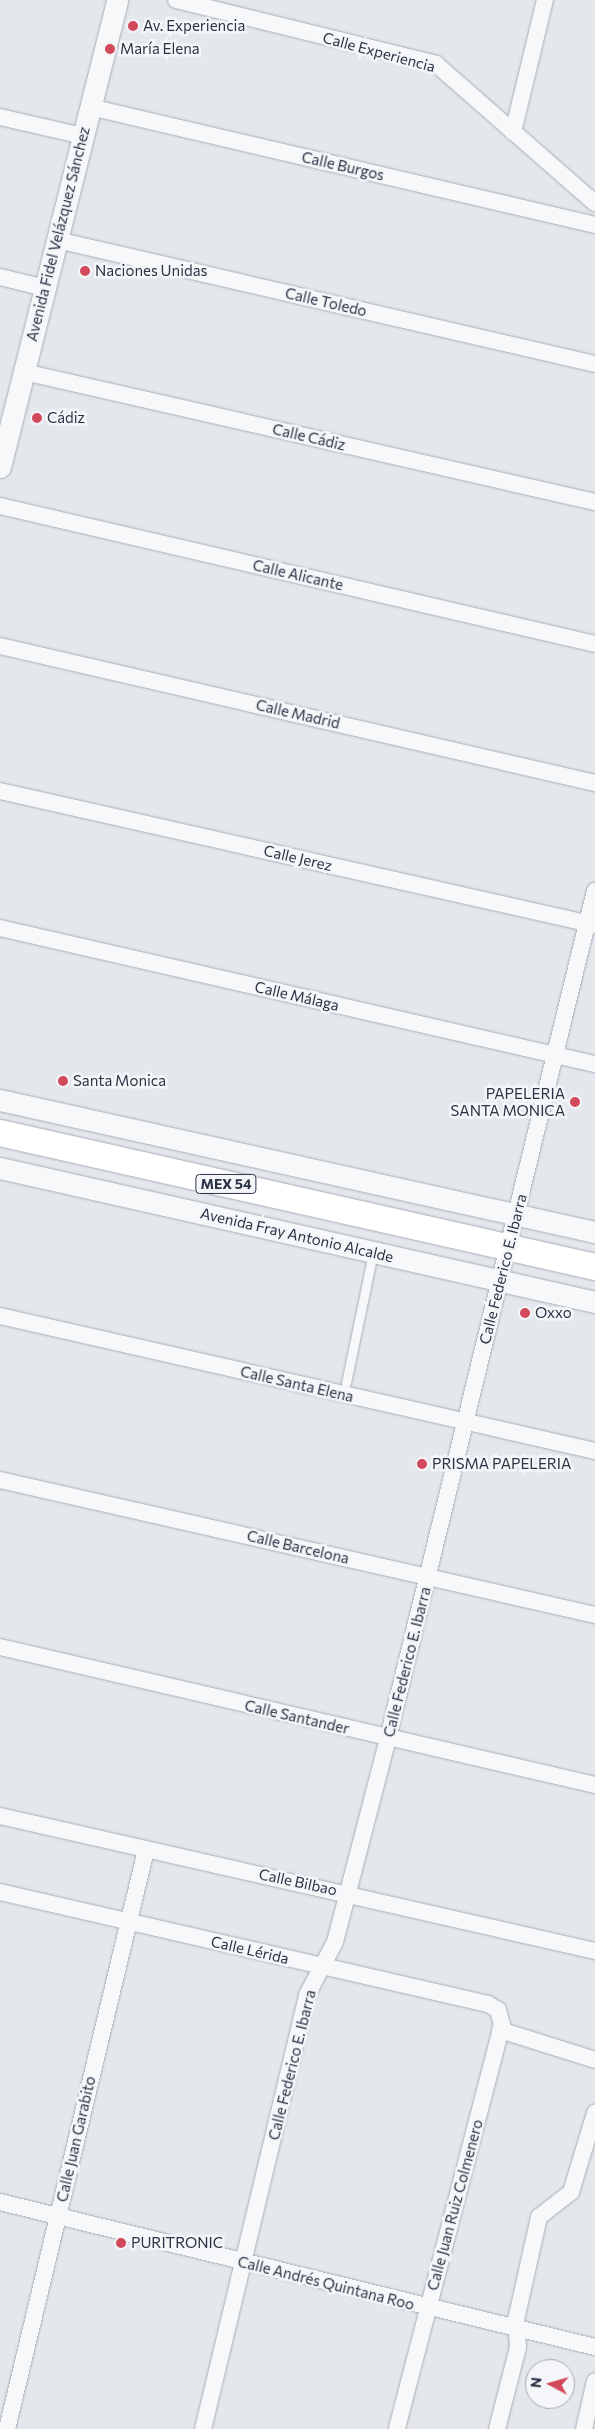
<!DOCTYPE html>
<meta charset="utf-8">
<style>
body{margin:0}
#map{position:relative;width:595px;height:2429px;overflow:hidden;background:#e4e7ec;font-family:Commissioner,sans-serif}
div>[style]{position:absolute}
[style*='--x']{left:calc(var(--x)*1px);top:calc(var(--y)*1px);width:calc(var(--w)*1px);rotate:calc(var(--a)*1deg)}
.roads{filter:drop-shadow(0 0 1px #a9aeb7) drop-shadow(0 0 1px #a9aeb7)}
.service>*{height:9px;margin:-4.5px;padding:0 4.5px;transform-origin:4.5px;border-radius:4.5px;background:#f7f8fa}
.minor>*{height:16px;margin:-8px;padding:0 8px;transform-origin:8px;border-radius:8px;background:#f7f8fa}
.tertiary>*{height:21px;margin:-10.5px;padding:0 10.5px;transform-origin:10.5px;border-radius:10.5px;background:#f7f8fa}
.primary>*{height:26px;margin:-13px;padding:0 13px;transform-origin:13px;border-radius:13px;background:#fff}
.dots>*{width:14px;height:14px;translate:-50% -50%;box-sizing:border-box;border:2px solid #f4f6f9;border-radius:50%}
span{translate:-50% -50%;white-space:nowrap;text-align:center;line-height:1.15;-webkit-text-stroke:5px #f4f6f9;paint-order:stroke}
.shield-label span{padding:1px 4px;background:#f4f6f9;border:1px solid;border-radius:4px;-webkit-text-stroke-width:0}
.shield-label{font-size:14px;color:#2b3445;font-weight:700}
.poi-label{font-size:15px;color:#2b3445}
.left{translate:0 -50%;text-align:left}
.right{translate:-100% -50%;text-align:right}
.street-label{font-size:15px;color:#2b3445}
.north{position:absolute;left:525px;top:2359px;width:50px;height:50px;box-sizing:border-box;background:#f4f6f9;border:1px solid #a4a8b1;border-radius:50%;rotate:276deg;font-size:14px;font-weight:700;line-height:20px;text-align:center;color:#2b3445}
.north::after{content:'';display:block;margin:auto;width:18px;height:22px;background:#d1495b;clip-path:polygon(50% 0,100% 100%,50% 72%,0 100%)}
</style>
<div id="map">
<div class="roads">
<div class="service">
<div style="--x:346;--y:1383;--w:133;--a:-78.3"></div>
</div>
<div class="minor">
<div style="--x:176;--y:0;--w:268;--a:13.8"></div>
<div style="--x:436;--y:64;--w:211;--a:41.2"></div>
<div style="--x:90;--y:107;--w:519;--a:13.15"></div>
<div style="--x:0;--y:117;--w:85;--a:12.9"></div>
<div style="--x:513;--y:132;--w:136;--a:-76.4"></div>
<div style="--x:57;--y:240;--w:552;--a:12.98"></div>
<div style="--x:0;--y:277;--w:46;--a:13.7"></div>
<div style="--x:24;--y:372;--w:586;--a:12.83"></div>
<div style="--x:0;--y:506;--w:611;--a:13.06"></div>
<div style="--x:0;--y:646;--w:611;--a:12.97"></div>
<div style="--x:0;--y:791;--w:610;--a:12.69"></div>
<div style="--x:0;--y:928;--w:610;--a:12.88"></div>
<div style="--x:0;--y:1316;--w:610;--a:12.78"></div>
<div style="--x:0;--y:1480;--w:610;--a:12.78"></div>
<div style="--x:0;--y:1647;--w:611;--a:13.06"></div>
<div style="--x:0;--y:1816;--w:610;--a:12.78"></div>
<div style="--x:0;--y:1892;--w:501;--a:12.93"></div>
<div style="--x:488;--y:2004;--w:12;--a:31"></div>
<div style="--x:498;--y:2010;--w:16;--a:75"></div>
<div style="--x:502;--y:2025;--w:417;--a:104.6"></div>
<div style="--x:500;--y:2030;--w:100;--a:17.5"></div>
<div style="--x:0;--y:2202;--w:612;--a:13.7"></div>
<div style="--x:7;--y:2429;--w:595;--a:-76.5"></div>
<div style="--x:203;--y:2429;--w:446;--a:-76.5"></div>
<div style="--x:307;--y:1995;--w:60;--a:-62.2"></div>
<div style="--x:335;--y:1942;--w:211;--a:-75.4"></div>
<div style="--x:388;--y:1738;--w:872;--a:-76.27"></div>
<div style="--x:497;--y:2429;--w:85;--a:-75.6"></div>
<div style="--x:518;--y:2347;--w:27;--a:-94"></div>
<div style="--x:516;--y:2320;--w:106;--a:-77.4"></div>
<div style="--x:539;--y:2217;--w:41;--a:-38"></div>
<div style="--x:571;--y:2192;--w:83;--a:-73.1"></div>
<div style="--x:584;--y:2429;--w:49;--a:-77.1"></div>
</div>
<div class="tertiary">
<div style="--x:0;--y:467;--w:481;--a:-75.9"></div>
<div style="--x:0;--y:1100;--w:609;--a:12.51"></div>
<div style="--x:0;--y:1168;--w:610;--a:12.69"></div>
</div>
<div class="primary">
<div style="--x:0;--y:1133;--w:610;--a:12.69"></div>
</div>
</div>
<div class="dots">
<div style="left:133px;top:26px;background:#d1495b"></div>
<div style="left:110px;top:49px;background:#d1495b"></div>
<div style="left:85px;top:271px;background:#d1495b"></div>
<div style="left:37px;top:418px;background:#d1495b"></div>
<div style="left:63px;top:1081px;background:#d1495b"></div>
<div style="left:575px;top:1102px;background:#d1495b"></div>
<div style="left:525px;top:1313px;background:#d1495b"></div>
<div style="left:422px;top:1464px;background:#d1495b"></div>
<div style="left:121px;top:2243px;background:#d1495b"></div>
</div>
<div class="shield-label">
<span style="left:226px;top:1184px">MEX 54</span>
</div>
<div class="poi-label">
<span class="left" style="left:143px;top:26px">Av. Experiencia</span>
<span class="left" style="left:120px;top:49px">María Elena</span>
<span class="left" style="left:95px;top:271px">Naciones Unidas</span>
<span class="left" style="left:47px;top:418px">Cádiz</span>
<span class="left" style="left:73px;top:1081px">Santa Monica</span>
<span class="right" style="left:565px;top:1102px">PAPELERIA<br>SANTA MONICA</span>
<span class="left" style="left:535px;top:1313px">Oxxo</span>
<span class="left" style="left:432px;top:1464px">PRISMA PAPELERIA</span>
<span class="left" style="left:131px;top:2243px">PURITRONIC</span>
</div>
<div class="street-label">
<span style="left:379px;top:52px;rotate:15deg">Calle Experiencia</span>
<span style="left:343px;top:166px;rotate:13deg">Calle Burgos</span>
<span style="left:58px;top:234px;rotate:-76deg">Avenida Fidel Velázquez Sánchez</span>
<span style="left:326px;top:302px;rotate:13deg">Calle Toledo</span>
<span style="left:309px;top:437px;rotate:13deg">Calle Cádiz</span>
<span style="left:298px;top:575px;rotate:13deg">Calle Alicante</span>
<span style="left:298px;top:714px;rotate:13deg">Calle Madrid</span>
<span style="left:298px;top:858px;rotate:13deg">Calle Jerez</span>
<span style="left:297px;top:996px;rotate:13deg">Calle Málaga</span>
<span style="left:297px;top:1235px;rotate:13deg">Avenida Fray Antonio Alcalde</span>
<span style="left:503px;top:1269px;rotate:-76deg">Calle Federico E. Ibarra</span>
<span style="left:297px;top:1384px;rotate:13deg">Calle Santa Elena</span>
<span style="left:298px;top:1547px;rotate:13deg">Calle Barcelona</span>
<span style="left:407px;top:1662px;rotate:-76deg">Calle Federico E. Ibarra</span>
<span style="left:297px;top:1717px;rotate:13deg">Calle Santander</span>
<span style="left:298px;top:1882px;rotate:12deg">Calle Bilbao</span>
<span style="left:250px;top:1950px;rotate:13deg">Calle Lérida</span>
<span style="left:292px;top:2065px;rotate:-76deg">Calle Federico E. Ibarra</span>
<span style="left:76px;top:2139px;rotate:-77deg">Calle Juan Garabito</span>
<span style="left:455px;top:2205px;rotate:-75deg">Calle Juan Ruiz Colmenero</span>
<span style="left:326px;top:2283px;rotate:14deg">Calle Andrés Quintana Roo</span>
</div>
<div class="north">N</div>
</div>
